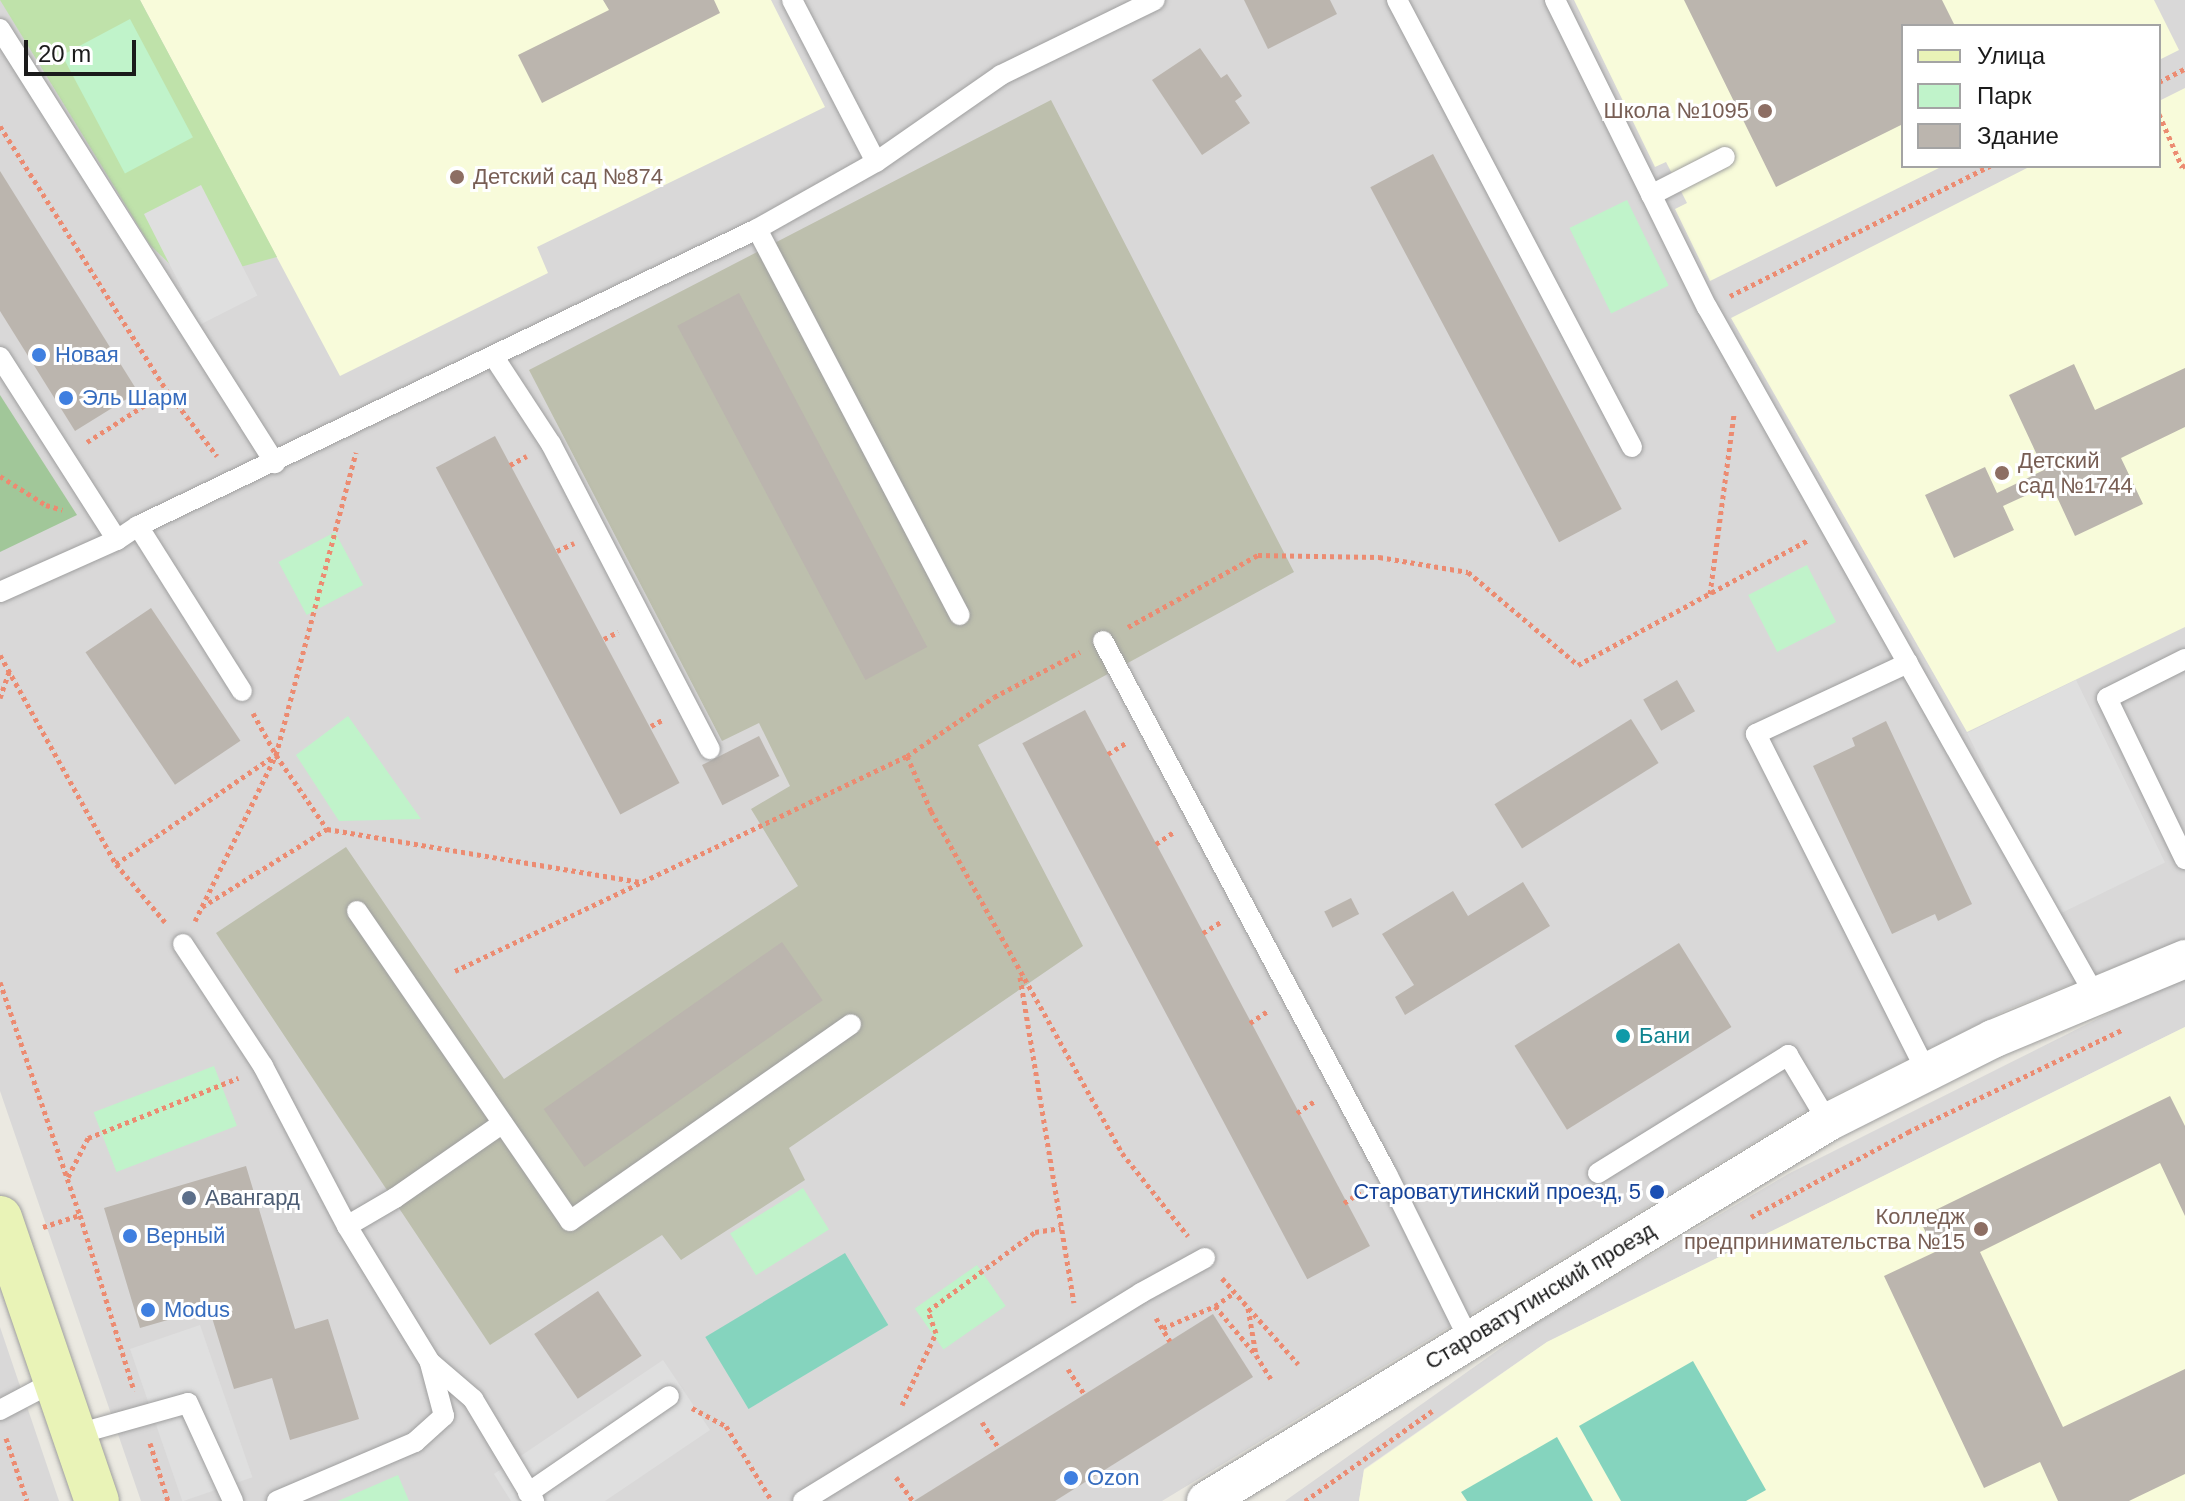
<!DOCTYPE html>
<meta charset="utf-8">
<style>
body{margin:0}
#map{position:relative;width:2185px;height:1501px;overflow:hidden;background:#ebe9e1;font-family:Helvetica,sans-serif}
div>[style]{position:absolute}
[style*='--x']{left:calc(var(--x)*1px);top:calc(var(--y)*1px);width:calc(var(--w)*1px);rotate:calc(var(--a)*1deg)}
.residential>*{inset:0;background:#d9d8d8}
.education>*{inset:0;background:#f8fbda}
.construction>*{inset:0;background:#bdbfad}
.grass>*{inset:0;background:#bfe2aa}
.forest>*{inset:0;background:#a1c799}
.park>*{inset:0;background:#c0f3ca;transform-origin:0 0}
.pitch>*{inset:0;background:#85d4be;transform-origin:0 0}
.parking>*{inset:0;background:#dfdfdf;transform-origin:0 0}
.building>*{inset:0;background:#bbb5ae;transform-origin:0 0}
.path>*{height:5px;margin-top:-2.5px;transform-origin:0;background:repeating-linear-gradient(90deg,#ec8b71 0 4px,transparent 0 8px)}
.roads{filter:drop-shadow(0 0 2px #9f9f9f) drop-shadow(0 0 2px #9f9f9f)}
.lane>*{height:20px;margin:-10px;padding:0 10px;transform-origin:10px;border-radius:10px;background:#fff}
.street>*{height:38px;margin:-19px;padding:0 19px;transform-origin:19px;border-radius:19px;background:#fff}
.secondary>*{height:44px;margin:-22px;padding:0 22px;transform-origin:22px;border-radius:22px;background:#e9f3b7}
.dots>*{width:22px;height:22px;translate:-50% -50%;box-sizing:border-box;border:4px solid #fff;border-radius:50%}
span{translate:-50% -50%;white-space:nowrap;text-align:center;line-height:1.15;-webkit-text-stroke:6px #fff;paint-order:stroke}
.education-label{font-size:22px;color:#785e54}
.right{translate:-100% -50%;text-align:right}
.left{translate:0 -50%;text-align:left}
.shop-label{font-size:22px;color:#366cbe}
.culture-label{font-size:22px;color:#0d838f}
.transit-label{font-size:22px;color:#164399}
.service-label{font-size:22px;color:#4e5e75}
.street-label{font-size:22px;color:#1b1b1b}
.legend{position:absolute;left:1901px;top:24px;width:260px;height:144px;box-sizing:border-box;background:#fff;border:2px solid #a4a4a4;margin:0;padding:10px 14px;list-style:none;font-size:24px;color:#1b1b1b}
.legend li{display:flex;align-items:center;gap:16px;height:40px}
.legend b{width:40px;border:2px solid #a4a4a4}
.scale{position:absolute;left:24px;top:40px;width:112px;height:36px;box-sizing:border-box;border:4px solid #1b1b1b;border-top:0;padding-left:10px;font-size:24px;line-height:28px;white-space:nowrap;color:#1b1b1b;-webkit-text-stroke:6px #fff;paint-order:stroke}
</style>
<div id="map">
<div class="residential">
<div style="clip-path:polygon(evenodd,0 0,2185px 0,2185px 939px,2007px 1010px,1819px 1103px,1162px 1501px,141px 1501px,0 1091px,0 0,1903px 26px,2159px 26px,2159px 166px,1903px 166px,1903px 26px)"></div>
<div style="clip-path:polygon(2185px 975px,2185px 1027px,1547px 1342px,1364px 1469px,1359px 1501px,1285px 1501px,1532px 1326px,1788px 1174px)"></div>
<div style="clip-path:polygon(0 1327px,59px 1501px,0 1501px)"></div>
</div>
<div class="education">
<div style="clip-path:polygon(140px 0,771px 0,825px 107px,537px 247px,548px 273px,340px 376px)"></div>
<div style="clip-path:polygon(1574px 0,2154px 0,2179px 50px,2159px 60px,2159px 26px,1903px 26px,1903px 166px,1943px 166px,1710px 281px,1675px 209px,1687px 203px,1666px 162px,1655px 167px)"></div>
<div style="clip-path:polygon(2185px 88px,2185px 627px,1967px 732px,1731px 318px,2031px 166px,2159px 166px,2159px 101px)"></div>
<div style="clip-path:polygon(2185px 1027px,2185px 1501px,1359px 1501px,1364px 1470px,1547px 1342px)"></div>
</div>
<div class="construction">
<div style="clip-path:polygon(1051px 100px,1294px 572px,978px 745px,1083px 946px,789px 1148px,805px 1180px,681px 1260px,662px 1235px,490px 1345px,216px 933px,346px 847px,504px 1079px,798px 886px,751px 809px,790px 786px,759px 723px,722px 741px,529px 370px)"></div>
</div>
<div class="grass">
<div style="clip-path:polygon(0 0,140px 0,277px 257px,199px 278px,178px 272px,150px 245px)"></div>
</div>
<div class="forest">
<div style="clip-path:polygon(0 395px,77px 515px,0 552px)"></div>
</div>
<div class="park">
<div style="left:130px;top:19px;width:134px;height:77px;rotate:62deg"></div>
<div style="left:1627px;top:200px;width:95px;height:64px;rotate:64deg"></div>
<div style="left:335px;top:532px;width:60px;height:64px;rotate:62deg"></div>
<div style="left:1807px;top:565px;width:64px;height:66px;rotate:63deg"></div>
<div style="clip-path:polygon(348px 716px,421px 819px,339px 821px,296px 755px)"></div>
<div style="left:214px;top:1066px;width:64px;height:129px;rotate:69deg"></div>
<div style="left:803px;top:1188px;width:49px;height:86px;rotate:58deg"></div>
<div style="left:977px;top:1265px;width:50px;height:76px;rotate:55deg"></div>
<div style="clip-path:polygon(398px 1475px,409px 1501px,338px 1501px)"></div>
</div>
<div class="pitch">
<div style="left:845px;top:1253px;width:84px;height:163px;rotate:59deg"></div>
<div style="clip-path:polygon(1693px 1361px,1766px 1490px,1746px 1501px,1621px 1501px,1579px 1426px)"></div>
<div style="clip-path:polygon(1557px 1437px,1593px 1501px,1467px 1501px,1461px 1492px)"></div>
</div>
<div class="parking">
<div style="left:201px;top:185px;width:124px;height:64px;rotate:63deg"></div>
<div style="left:2076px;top:680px;width:203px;height:121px;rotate:64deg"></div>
<div style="left:200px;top:1325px;width:161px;height:74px;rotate:71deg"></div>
<div style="clip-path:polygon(663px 1360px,710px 1430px,605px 1501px,511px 1501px,494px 1474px)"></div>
</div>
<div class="building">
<div style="clip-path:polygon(603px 0,714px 0,720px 13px,542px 103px,518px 55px,609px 10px)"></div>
<div style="clip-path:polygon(1244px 0,1330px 0,1337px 14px,1268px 49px)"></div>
<div style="clip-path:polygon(1684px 0,1942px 0,1955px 26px,1903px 26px,1903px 124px,1776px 187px)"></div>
<div style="clip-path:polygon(1200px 48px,1221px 78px,1227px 74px,1242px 96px,1235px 101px,1250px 123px,1202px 155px,1152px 80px)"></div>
<div style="left:1433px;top:154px;width:402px;height:71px;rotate:62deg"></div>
<div style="clip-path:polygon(0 171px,138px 392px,75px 431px,0 311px)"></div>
<div style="left:739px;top:293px;width:401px;height:70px;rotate:62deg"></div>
<div style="clip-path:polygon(2074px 364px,2095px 410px,2185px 368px,2185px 427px,2121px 458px,2143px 504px,2075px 536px,2051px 484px,2003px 506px,2014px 530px,1954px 558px,1925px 495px,1985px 467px,1997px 493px,2044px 470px,2009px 395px)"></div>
<div style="left:495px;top:436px;width:393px;height:67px;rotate:62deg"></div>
<div style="left:151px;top:608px;width:160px;height:79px;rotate:56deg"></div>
<div style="left:1677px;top:680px;width:36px;height:39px;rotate:60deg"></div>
<div style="left:1085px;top:710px;width:607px;height:71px;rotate:62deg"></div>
<div style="left:1631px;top:719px;width:52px;height:161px;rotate:58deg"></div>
<div style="clip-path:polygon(1886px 721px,1972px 904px,1938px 921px,1935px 914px,1892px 934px,1813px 766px,1855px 746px,1852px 738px)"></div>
<div style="left:759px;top:736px;width:45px;height:64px;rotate:63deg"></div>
<div style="clip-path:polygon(1523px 882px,1550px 926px,1405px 1015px,1395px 997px,1414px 985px,1382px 934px,1453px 891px,1468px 916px)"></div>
<div style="left:1351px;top:898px;width:18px;height:30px;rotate:63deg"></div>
<div style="left:782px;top:942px;width:71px;height:291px;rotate:55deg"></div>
<div style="left:1679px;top:943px;width:99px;height:194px;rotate:58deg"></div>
<div style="clip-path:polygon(2170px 1096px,2185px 1126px,2185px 1216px,2160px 1163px,1980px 1252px,2063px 1427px,2185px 1369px,2185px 1474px,2129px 1501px,2058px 1501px,2040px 1462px,1984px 1488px,1884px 1276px,1935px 1252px,1919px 1218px)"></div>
<div style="clip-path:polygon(246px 1166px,295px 1329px,328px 1319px,359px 1419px,290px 1440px,272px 1378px,234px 1389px,209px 1308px,140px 1328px,104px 1208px)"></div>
<div style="left:598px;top:1291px;width:78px;height:77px;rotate:56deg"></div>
<div style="clip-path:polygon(1213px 1314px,1253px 1377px,1055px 1501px,914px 1501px)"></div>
</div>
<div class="path">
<div style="--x:2159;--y:82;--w:29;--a:-27"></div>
<div style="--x:2159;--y:114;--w:58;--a:66.5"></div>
<div style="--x:2182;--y:167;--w:4;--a:-34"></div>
<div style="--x:0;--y:126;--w:313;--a:57.8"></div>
<div style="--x:167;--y:391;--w:82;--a:52.4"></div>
<div style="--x:1730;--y:296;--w:291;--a:-26.6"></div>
<div style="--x:87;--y:442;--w:95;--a:-32.5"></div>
<div style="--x:510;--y:465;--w:19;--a:-28"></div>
<div style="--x:0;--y:476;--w:54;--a:32.2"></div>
<div style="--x:46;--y:505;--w:17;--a:17"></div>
<div style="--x:557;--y:551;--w:19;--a:-25"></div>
<div style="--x:1710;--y:594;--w:182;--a:-82.4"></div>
<div style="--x:1128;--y:627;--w:149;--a:-29"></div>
<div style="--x:1258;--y:555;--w:121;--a:0.9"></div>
<div style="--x:1379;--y:557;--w:90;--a:9.6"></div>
<div style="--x:1468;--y:572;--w:144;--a:40.2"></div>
<div style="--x:1578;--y:665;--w:262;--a:-28.5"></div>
<div style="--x:604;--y:639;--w:16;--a:-27"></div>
<div style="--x:0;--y:655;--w:239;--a:61"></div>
<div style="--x:116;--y:864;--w:76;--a:49.8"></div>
<div style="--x:0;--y:698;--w:28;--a:-71"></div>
<div style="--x:253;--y:713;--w:48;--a:61.3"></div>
<div style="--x:276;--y:755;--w:90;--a:55.4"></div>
<div style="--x:327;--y:829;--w:316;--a:9.6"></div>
<div style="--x:651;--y:726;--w:15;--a:-28"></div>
<div style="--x:1108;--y:754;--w:22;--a:-32"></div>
<div style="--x:907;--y:756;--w:60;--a:66.4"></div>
<div style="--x:931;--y:811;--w:392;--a:60.8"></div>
<div style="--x:1122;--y:1153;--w:106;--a:51.5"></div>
<div style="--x:1156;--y:844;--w:23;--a:-34"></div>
<div style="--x:116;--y:864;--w:191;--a:-34.4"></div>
<div style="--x:202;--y:907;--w:147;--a:-32"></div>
<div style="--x:195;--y:921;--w:185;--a:-64"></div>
<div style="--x:276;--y:755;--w:313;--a:-75.2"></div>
<div style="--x:1203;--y:933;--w:22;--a:-32"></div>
<div style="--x:455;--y:971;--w:501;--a:-25.44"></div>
<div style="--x:907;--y:756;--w:105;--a:-34.1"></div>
<div style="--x:994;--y:697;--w:97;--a:-27.6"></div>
<div style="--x:1020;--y:977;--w:330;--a:80.6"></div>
<div style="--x:0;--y:982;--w:246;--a:71.1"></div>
<div style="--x:80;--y:1215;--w:184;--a:72.9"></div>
<div style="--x:1250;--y:1023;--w:23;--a:-34"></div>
<div style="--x:1297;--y:1113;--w:23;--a:-34"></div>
<div style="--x:68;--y:1177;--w:44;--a:-62.9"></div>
<div style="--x:88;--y:1138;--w:162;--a:-21.8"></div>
<div style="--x:1344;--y:1203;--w:24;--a:-33"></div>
<div style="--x:1751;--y:1217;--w:179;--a:-28.4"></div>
<div style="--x:1908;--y:1132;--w:239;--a:-25.5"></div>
<div style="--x:43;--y:1227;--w:39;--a:-18"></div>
<div style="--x:1222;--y:1278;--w:115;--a:48.5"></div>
<div style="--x:1215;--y:1306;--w:24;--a:-35"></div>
<div style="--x:1248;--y:1308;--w:48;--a:80.3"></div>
<div style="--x:1256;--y:1355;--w:28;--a:58"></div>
<div style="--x:1156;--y:1318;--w:27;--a:59"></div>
<div style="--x:1163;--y:1328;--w:56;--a:-22.9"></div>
<div style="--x:1215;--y:1306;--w:64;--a:50.1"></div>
<div style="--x:1068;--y:1369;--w:31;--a:57"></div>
<div style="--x:902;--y:1405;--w:80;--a:-64.7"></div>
<div style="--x:936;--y:1333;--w:23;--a:-110"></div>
<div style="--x:928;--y:1311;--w:133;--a:-36.4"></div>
<div style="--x:1035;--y:1232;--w:26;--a:-9"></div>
<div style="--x:692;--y:1408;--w:38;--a:28"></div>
<div style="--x:726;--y:1426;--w:88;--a:58.5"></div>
<div style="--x:982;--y:1422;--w:31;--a:57"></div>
<div style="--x:6;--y:1438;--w:66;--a:71.6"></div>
<div style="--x:150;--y:1443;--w:61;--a:72.8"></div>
<div style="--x:896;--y:1477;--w:29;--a:55"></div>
<div style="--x:1305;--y:1501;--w:156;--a:-35.3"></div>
</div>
<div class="roads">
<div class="lane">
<div style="--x:792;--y:0;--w:182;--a:62.6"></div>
<div style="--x:1397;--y:0;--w:505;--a:62.27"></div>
<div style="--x:1555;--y:0;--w:343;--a:63.7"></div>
<div style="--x:1707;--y:307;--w:792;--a:60.59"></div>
<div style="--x:0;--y:29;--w:514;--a:57.64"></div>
<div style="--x:1651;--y:195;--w:83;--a:-27.2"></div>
<div style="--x:757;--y:229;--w:436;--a:62.3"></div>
<div style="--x:0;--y:357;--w:217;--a:57.4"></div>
<div style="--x:494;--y:357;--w:104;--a:56.8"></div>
<div style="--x:551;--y:444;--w:344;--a:62.5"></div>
<div style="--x:138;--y:526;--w:195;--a:57.8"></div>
<div style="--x:0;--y:592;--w:128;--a:-24"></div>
<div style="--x:117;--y:540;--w:25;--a:-34"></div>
<div style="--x:138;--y:526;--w:687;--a:-25.63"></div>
<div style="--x:757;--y:229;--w:137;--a:-29.4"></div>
<div style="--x:876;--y:162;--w:152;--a:-34.8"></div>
<div style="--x:1001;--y:75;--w:171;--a:-26"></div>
<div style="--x:1103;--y:641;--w:604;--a:61.95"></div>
<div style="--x:1387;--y:1174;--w:184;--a:63.6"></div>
<div style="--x:2185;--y:659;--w:87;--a:153.4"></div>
<div style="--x:2107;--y:698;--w:179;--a:64.2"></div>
<div style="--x:1908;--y:663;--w:168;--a:155"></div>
<div style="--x:1756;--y:734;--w:377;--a:63.2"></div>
<div style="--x:357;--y:911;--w:376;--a:55.5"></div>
<div style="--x:570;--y:1221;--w:343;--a:-35"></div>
<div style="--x:183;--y:944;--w:146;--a:56.7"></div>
<div style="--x:263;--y:1066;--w:181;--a:62.3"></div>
<div style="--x:347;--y:1226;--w:159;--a:58.6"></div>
<div style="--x:430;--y:1362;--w:57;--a:40.7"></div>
<div style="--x:473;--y:1399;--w:119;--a:59.1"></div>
<div style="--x:1598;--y:1173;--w:224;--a:-31.8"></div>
<div style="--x:1788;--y:1055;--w:78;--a:59.2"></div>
<div style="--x:347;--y:1226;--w:56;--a:-30.3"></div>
<div style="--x:395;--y:1198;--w:131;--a:-34.8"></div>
<div style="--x:0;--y:1410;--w:62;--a:-27.8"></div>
<div style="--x:74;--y:1435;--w:118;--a:-15.7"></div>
<div style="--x:188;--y:1403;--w:108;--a:65.3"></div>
<div style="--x:528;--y:1493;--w:171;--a:-34.5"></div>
<div style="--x:277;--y:1501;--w:150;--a:-23.1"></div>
<div style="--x:415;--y:1442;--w:39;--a:-42"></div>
<div style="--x:444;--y:1416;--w:55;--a:-104.8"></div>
<div style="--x:803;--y:1501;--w:397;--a:-31.6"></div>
<div style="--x:1141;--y:1293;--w:73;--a:-28.7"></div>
</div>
<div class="street">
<div style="--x:1206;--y:1501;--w:728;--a:-31.35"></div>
<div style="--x:1828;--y:1122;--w:185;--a:-26.7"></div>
<div style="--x:1993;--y:1039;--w:208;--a:-22.6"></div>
</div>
<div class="secondary">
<div style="--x:0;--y:1218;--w:299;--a:71.1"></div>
</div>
</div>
<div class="dots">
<div style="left:1765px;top:111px;background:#8d6e63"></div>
<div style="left:457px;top:177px;background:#8d6e63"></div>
<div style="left:39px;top:355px;background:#3f7fe0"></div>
<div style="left:66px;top:398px;background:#3f7fe0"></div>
<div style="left:2002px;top:473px;background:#8d6e63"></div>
<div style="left:1623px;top:1036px;background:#0f9aa8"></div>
<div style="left:1657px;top:1192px;background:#1a4fb4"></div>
<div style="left:189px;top:1198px;background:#5c6f8a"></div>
<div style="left:1981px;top:1229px;background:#8d6e63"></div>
<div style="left:130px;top:1236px;background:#3f7fe0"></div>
<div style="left:148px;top:1310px;background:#3f7fe0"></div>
<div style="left:1071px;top:1478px;background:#3f7fe0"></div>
</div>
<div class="education-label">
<span class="right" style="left:1749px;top:111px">Школа №1095</span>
<span class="left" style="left:473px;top:177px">Детский сад №874</span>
<span class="left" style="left:2018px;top:473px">Детский<br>сад №1744</span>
<span class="right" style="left:1965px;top:1229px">Колледж<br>предпринимательства №15</span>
</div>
<div class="shop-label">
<span class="left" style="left:55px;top:355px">Новая</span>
<span class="left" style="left:82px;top:398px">Эль Шарм</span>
<span class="left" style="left:146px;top:1236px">Верный</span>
<span class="left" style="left:164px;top:1310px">Modus</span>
<span class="left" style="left:1087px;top:1478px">Ozon</span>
</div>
<div class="culture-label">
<span class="left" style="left:1639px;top:1036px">Бани</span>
</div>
<div class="transit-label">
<span class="right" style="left:1641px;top:1192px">Староватутинский проезд, 5</span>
</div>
<div class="service-label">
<span class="left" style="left:205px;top:1198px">Авангард</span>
</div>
<div class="street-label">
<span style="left:1540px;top:1296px;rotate:-31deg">Староватутинский проезд</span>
</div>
<ul class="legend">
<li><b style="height:10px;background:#e9f3b7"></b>Улица</li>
<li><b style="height:22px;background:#c0f3ca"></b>Парк</li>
<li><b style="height:22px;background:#bbb5ae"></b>Здание</li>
</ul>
<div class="scale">20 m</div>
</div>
